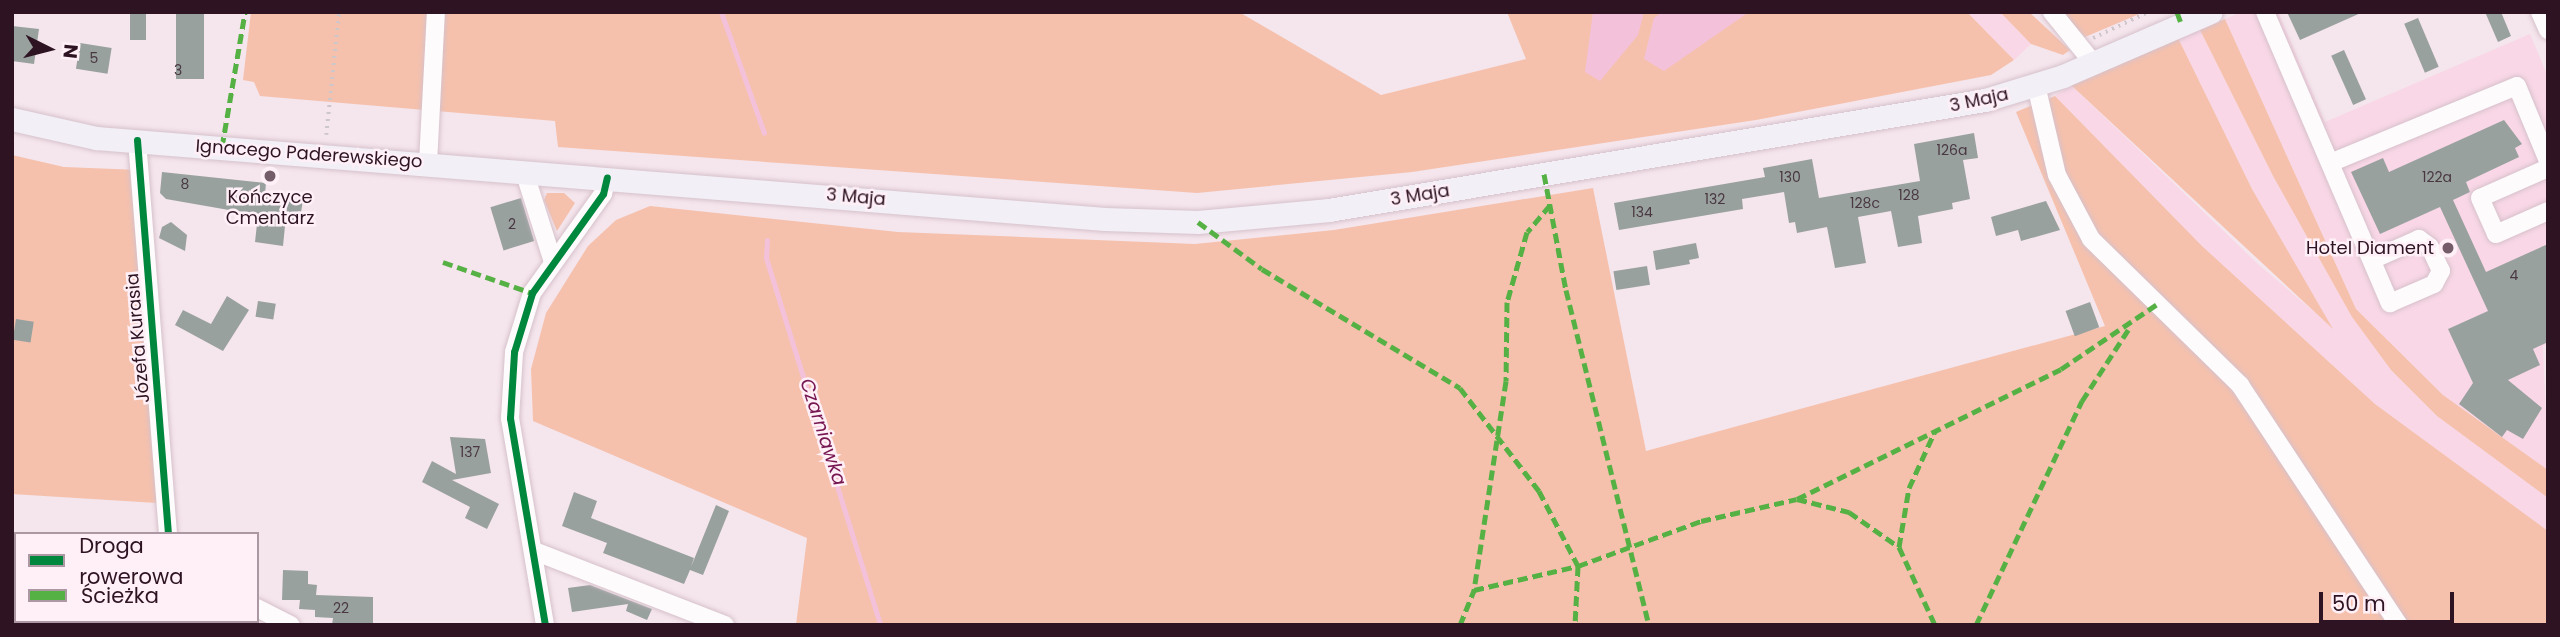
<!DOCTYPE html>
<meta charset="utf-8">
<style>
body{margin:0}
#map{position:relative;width:2560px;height:637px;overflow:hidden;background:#f5e5ec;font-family:Poppins,sans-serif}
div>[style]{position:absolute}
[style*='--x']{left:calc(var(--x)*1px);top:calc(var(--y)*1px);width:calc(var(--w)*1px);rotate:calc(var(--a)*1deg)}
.built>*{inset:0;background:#f9d7e6}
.green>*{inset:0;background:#f5c1ad}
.water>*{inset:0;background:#f4c1da}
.stream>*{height:5px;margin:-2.5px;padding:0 2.5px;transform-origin:2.5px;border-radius:2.5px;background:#f4c1da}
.building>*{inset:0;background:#99a19f;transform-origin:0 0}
.path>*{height:3.5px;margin-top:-1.75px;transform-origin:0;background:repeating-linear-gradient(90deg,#cec7ca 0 2px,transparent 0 7px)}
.roads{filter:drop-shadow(0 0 2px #d6c1cb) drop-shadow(0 0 2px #d6c1cb)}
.minor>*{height:18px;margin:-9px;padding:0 9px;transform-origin:9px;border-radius:9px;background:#fefbfc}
.major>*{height:23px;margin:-11.5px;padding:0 11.5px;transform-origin:11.5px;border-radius:11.5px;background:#f2eff6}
.quiet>*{height:5px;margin-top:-2.5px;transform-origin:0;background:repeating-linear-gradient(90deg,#56b145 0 10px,transparent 0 15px)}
.cycleway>*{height:7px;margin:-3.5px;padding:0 3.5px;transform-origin:3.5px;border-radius:3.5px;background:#00873e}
.dots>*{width:19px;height:19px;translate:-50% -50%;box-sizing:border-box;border:4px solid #fff0f7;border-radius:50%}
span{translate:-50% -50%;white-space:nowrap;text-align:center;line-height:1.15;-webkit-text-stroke:5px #fff0f7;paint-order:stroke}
.number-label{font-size:14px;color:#493741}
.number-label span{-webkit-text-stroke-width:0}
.street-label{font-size:18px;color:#2e1422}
.poi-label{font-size:18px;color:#2e1422}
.right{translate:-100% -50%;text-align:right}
.water-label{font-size:19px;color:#771752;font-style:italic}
.frame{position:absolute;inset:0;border:14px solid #2e1422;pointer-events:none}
.legend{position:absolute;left:14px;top:532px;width:245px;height:91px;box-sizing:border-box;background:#fff0f7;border:2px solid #ab98a2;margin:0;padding:9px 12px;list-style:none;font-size:21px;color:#2e1422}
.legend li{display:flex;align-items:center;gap:14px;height:35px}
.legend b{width:35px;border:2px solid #ab98a2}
.north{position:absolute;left:14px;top:14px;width:70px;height:70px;-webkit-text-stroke:5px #fff0f7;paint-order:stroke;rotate:96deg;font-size:19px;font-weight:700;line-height:28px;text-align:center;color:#2e1422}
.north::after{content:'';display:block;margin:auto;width:24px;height:32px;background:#2e1422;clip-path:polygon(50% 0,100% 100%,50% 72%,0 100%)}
.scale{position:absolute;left:2319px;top:592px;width:135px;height:32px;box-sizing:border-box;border:4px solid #2e1422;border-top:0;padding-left:9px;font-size:21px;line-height:24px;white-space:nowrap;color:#2e1422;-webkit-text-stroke:5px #fff0f7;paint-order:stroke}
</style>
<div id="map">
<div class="built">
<div style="clip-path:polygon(1967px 12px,2000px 12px,2031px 44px,2014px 60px)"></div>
<div style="clip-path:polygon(2242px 12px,2278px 12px,2325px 122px,2530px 34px,2548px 77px,2548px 343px,2543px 346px,2548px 470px,2443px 395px,2356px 309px,2225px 19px)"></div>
<div style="clip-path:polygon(2200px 30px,2273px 176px,2352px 317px,2391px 370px,2437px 416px,2548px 498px,2548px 531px,2375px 404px,2202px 246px,2055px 96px,2071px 85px,2259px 265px,2331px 326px,2252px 189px,2178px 38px)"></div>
</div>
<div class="green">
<div style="clip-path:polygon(251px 12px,1239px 12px,1381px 95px,1526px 59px,1507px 12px,1967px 12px,2014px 60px,1991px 75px,1756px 120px,1412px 172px,1197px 193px,558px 147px,555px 121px,260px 96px,254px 82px,243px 80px)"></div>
<div style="clip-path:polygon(2000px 12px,2029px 12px,2070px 50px,2063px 55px,2031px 44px)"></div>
<div style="clip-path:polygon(2061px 12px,2144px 12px,2085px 37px)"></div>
<div style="clip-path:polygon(2225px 19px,2356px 309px,2443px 395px,2548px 470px,2548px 498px,2437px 416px,2391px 370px,2352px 317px,2273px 176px,2200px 30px)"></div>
<div style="clip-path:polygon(2178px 38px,2252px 189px,2333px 329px,2071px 85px)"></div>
<div style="clip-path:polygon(2055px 96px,2202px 246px,2375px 404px,2548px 531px,2548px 625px,796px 625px,807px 538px,533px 421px,531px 369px,546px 313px,588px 246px,616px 220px,650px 206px,898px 232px,1195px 244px,1334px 230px,1593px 188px,1646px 451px,2105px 326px,2016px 112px)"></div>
<div style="clip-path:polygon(12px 155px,64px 167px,139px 170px,157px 503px,12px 494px)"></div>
<div style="clip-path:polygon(547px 193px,564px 193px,575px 203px,557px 231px,544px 200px)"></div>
</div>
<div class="water">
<div style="clip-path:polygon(1593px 12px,1644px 12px,1638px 35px,1600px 81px,1585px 72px)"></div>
<div style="clip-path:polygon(1662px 12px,1749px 12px,1664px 71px,1644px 59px,1654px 18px)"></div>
</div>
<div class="stream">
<div style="--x:721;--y:12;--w:128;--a:70.4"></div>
<div style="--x:767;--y:240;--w:18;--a:93"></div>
<div style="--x:766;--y:258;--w:384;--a:72.7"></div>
</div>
<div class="building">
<div style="left:130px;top:12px;width:16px;height:28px"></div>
<div style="left:176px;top:12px;width:28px;height:67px"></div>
<div style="clip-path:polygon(2287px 12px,2363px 12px,2300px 40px)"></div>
<div style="clip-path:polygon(2485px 12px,2501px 12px,2511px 36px,2498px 42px)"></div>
<div style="left:2418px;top:18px;width:53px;height:15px;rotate:67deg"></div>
<div style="clip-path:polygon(12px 26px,39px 29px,34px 64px,12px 61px)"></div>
<div style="left:80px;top:43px;width:32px;height:26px;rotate:9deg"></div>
<div style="left:2344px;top:50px;width:54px;height:14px;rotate:66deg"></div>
<div style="clip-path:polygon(2504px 120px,2522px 144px,2515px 148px,2519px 157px,2466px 182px,2470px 192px,2453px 200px,2486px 272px,2548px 244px,2548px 342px,2533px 349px,2540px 365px,2508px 380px,2542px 408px,2523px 439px,2507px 430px,2502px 437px,2459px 404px,2473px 383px,2448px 329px,2488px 311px,2440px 207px,2380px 234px,2351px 172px,2383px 158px,2389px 172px)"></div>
<div style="clip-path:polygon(1974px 133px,1978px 158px,1963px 160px,1970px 199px,1952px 203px,1953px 209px,1918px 216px,1922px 243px,1898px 247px,1891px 211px,1858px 217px,1866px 263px,1835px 268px,1827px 227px,1797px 233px,1795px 222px,1789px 223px,1784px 192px,1742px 199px,1743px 209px,1619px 230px,1614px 203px,1765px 177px,1763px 168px,1812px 159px,1819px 198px,1920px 181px,1914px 144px)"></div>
<div style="clip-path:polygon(162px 172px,266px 183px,265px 194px,303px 200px,299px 225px,285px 226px,283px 246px,255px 242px,258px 215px,166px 199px,160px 193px)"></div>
<div style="left:521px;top:198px;width:45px;height:32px;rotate:73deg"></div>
<div style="clip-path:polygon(2046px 201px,2060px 230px,2021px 241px,2018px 230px,1996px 236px,1991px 217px)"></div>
<div style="clip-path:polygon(171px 222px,187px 235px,185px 251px,159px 238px,162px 227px)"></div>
<div style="clip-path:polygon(1696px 243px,1699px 258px,1689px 260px,1690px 264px,1656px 270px,1653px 251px)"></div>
<div style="left:1647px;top:266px;width:19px;height:34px;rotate:81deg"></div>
<div style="clip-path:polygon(227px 296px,249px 310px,223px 351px,175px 325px,183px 310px,211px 324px)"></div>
<div style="left:258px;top:301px;width:18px;height:16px;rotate:9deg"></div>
<div style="left:2090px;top:302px;width:27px;height:26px;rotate:70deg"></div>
<div style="left:16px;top:319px;width:18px;height:21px;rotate:9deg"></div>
<div style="clip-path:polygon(450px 437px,485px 439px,491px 473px,452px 480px,499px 504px,487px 529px,465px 518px,470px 507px,422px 482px,432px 461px,456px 474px)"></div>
<div style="clip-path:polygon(574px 492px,597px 501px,591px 518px,694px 558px,691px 567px,716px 505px,729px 511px,703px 575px,690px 570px,684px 584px,603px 553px,607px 543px,562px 526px)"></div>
<div style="clip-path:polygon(283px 570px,308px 571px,308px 584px,317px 585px,316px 595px,373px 597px,373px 625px,332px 625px,333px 618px,315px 617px,315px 610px,299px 609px,300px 600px,282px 600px)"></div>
<div style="clip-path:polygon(590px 585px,652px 609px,647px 620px,626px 611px,628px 604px,572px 612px,568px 588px)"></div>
</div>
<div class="path">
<div style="--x:2093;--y:38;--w:61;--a:-25.3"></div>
<div style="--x:326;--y:135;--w:124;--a:-84"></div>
</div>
<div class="roads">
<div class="minor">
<div style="--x:2052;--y:12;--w:67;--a:51.1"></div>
<div style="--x:2265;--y:12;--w:317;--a:66.8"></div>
<div style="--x:2390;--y:303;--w:48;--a:-23.4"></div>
<div style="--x:2434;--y:284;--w:15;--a:-62"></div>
<div style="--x:2441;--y:271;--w:26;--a:-115"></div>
<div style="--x:2430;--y:247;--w:14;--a:-144"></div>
<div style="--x:2419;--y:239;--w:51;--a:155.9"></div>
<div style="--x:2540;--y:12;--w:20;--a:66"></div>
<div style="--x:2036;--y:85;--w:92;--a:76.9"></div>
<div style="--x:2057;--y:175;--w:72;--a:62"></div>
<div style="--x:2091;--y:239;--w:209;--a:44.4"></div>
<div style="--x:2240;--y:385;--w:288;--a:56.5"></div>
<div style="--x:137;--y:140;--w:395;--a:85.5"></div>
<div style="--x:428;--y:163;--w:151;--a:-87"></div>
<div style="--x:2330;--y:163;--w:202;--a:-22.4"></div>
<div style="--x:2517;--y:86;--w:81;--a:67.5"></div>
<div style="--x:2548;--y:168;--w:74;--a:156.2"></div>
<div style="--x:2480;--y:198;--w:39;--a:66"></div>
<div style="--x:2496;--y:234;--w:57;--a:-23.9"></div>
<div style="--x:524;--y:171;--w:96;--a:72.3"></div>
<div style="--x:534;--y:551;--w:205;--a:21.2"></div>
<div style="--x:257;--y:608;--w:38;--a:27"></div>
<div style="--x:12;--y:611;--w:5;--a:-37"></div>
<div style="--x:170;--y:625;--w:4;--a:-90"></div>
<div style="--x:545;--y:625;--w:210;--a:-99.6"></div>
<div style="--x:510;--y:418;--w:66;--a:-86.5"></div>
<div style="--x:514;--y:352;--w:62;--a:-73"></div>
<div style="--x:532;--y:293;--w:122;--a:-54.4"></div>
<div style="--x:603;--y:194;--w:17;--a:-77"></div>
</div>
<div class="major">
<div style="--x:12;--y:119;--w:86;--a:12.7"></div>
<div style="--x:96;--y:138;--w:1012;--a:4.59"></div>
<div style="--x:1105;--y:219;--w:93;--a:1.8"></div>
<div style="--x:1198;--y:222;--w:132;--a:-5.2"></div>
<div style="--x:1329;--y:210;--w:665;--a:-9.52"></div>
<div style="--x:1985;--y:100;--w:82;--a:-17.1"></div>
<div style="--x:2063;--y:76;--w:161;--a:-23.4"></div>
</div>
</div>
<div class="quiet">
<div style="--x:2177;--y:12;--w:15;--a:70"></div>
<div style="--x:222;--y:147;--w:137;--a:-80.3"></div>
<div style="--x:1544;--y:174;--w:118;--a:79.3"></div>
<div style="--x:1566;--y:290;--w:345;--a:76.1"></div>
<div style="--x:1550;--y:205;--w:35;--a:130"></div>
<div style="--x:1527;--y:232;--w:73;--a:105.9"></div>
<div style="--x:1507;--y:302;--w:79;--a:90.7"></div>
<div style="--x:1506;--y:381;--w:211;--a:98.7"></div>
<div style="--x:1474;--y:590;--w:107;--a:-13"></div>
<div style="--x:1578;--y:566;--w:59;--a:92.9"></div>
<div style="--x:1198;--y:222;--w:79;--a:36.3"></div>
<div style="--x:1262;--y:269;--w:231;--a:31"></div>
<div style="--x:1460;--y:388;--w:130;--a:52.5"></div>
<div style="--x:1539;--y:491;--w:85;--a:62.5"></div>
<div style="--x:1578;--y:566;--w:131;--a:-20.1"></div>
<div style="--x:1701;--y:521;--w:98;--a:-12.9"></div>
<div style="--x:1797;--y:499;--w:54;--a:14"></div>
<div style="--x:1849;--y:512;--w:61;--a:35"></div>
<div style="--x:1899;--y:547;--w:86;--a:65.2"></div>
<div style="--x:443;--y:262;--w:94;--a:19.2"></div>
<div style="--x:1797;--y:499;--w:294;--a:-26.2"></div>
<div style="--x:2061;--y:369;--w:115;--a:-34"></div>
<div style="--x:1899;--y:547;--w:60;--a:-80.4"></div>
<div style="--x:1909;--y:488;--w:63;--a:-65.5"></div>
<div style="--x:1460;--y:625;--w:38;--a:-68"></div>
<div style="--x:1976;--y:625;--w:248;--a:-64.7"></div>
<div style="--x:2082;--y:401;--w:88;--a:-57"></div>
</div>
<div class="cycleway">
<div style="--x:137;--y:140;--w:395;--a:85.5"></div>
<div style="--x:545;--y:625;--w:210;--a:-99.6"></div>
<div style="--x:510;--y:418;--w:66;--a:-86.5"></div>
<div style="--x:514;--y:352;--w:62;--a:-73"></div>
<div style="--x:532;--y:293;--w:122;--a:-54.4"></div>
<div style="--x:603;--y:194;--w:17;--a:-77"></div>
</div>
<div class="dots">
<div style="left:270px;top:176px;background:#745d69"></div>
<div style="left:2448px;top:248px;background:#745d69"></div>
</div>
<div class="number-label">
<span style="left:94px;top:58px">5</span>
<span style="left:178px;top:70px">3</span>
<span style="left:1952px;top:150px">126a</span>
<span style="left:1790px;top:177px">130</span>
<span style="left:2437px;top:177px">122a</span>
<span style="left:185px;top:184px">8</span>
<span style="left:1909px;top:195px">128</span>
<span style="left:1715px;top:199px">132</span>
<span style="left:1865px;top:203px">128c</span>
<span style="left:1642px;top:212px">134</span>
<span style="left:512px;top:224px">2</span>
<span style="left:2514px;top:275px">4</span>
<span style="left:470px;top:452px">137</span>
<span style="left:341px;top:608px">22</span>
</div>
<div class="street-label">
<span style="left:1979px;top:100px;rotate:-12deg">3 Maja</span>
<span style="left:309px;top:154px;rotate:4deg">Ignacego Paderewskiego</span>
<span style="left:1420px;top:195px;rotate:-9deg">3 Maja</span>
<span style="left:856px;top:197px;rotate:5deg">3 Maja</span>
<span style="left:138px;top:338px;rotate:-95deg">Józefa Kurasia</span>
</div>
<div class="poi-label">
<span style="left:270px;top:208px">Kończyce<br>Cmentarz</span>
<span class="right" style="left:2434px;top:248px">Hotel Diament</span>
</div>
<div class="water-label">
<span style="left:823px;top:432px;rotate:72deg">Czarniawka</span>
</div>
<div class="frame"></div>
<ul class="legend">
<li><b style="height:9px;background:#00873e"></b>Droga rowerowa</li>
<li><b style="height:9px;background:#56b145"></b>Ścieżka</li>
</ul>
<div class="north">N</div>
<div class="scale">50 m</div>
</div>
